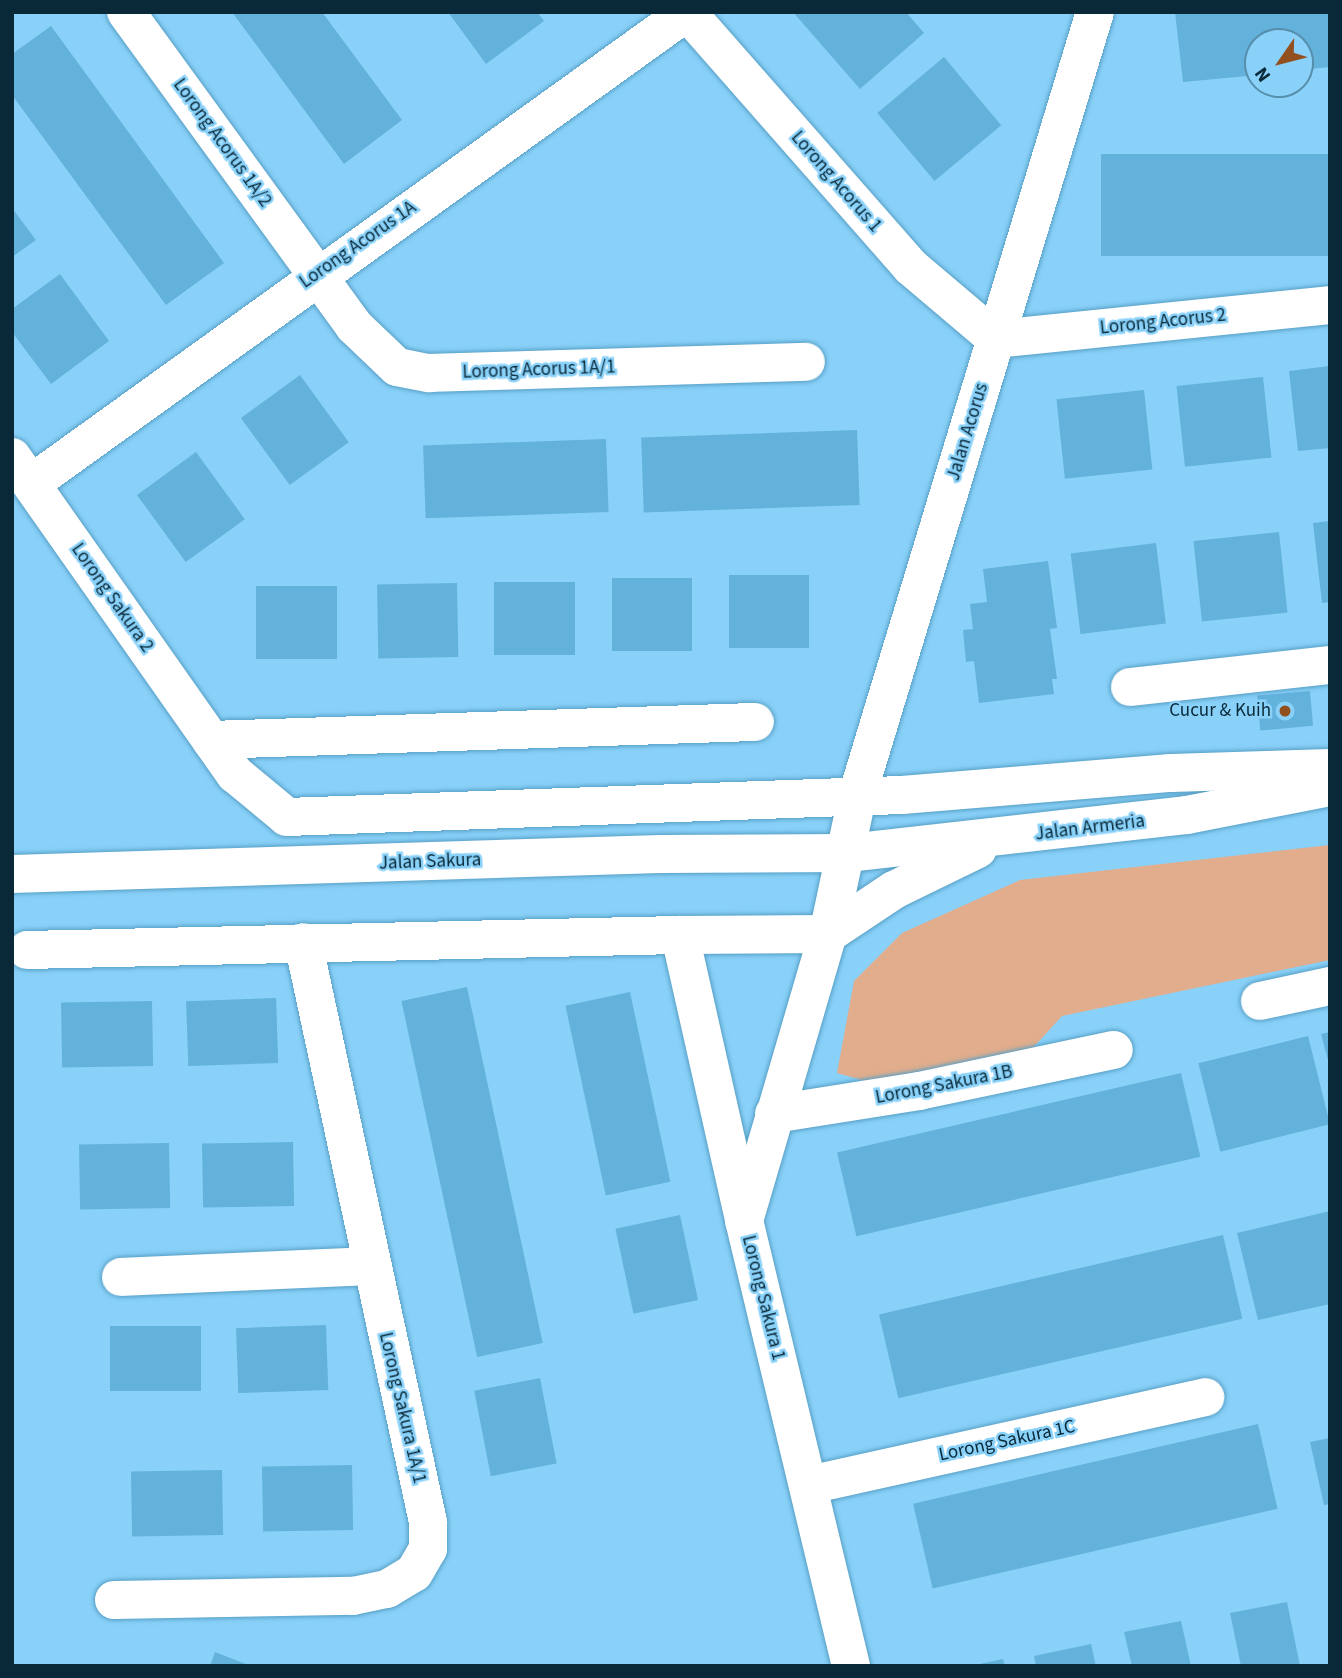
<!DOCTYPE html>
<style>
body{margin:0}
#map{position:relative;width:1342px;height:1678px;overflow:hidden;background:#89d1f9;font-family:"Source Sans 3",sans-serif}
div>[style]{position:absolute}
[style*='--x']{left:calc(var(--x)*1px);top:calc(var(--y)*1px);width:calc(var(--w)*1px);rotate:calc(var(--a)*1deg)}
.green>*{inset:0;background:#e1ad8c}
.building>*{inset:0;background:#62b2dc;transform-origin:0 0}
.roads{filter:drop-shadow(0 0 2px #579fc5) drop-shadow(0 0 2px #579fc5)}
.minor>*{height:38px;margin:-19px;padding:0 19px;transform-origin:19px;border-radius:19px;background:#fff}
.dots>*{width:19px;height:19px;translate:-50% -50%;box-sizing:border-box;border:4px solid #89d1f9;border-radius:50%}
span{translate:-50% -50%;white-space:nowrap;text-align:center;line-height:1.15;-webkit-text-stroke:5px #89d1f9;paint-order:stroke}
.street-label{font-size:19px;color:#092938}
.poi-label{font-size:19px;color:#092938}
.right{translate:-100% -50%;text-align:right}
.frame{position:absolute;inset:0;border:14px solid #092938;pointer-events:none}
.north{position:absolute;left:1244px;top:28px;width:70px;height:70px;box-sizing:border-box;background:#89d1f9;border:2px solid #568eac;border-radius:50%;rotate:235deg;font-size:19px;font-weight:700;line-height:28px;text-align:center;color:#092938}
.north::after{content:'';display:block;margin:auto;width:24px;height:32px;background:#93501f;clip-path:polygon(50% 0,100% 100%,50% 72%,0 100%)}
</style>
<div id="map">
<div class="green">
<div style="clip-path:polygon(1330px 845px,1330px 960px,1062px 1016px,1031px 1050px,872px 1083px,837px 1073px,854px 981px,902px 933px,1020px 880px)"></div>
</div>
<div class="building">
<div style="clip-path:polygon(232px 12px,322px 12px,402px 120px,344px 164px)"></div>
<div style="clip-path:polygon(448px 12px,537px 12px,544px 21px,486px 64px)"></div>
<div style="clip-path:polygon(793px 12px,906px 12px,924px 33px,860px 89px)"></div>
<div style="clip-path:polygon(1175px 12px,1330px 12px,1330px 67px,1300px 70px,1300px 42px,1258px 42px,1258px 75px,1183px 82px)"></div>
<div style="clip-path:polygon(51px 26px,224px 263px,166px 305px,12px 95px,12px 54px)"></div>
<div style="left:944px;top:57px;width:89px;height:87px;rotate:50deg"></div>
<div style="left:1330px;top:154px;width:102px;height:229px;rotate:90deg"></div>
<div style="clip-path:polygon(12px 208px,36px 240px,12px 257px)"></div>
<div style="clip-path:polygon(60px 274px,109px 341px,51px 384px,12px 332px,12px 309px)"></div>
<div style="clip-path:polygon(1330px 366px,1330px 448px,1298px 451px,1289px 371px)"></div>
<div style="left:300px;top:375px;width:83px;height:73px;rotate:54deg"></div>
<div style="left:1263px;top:377px;width:81px;height:87px;rotate:84deg"></div>
<div style="left:1144px;top:390px;width:80px;height:88px;rotate:84deg"></div>
<div style="left:857px;top:430px;width:75px;height:216px;rotate:88deg"></div>
<div style="left:606px;top:439px;width:73px;height:183px;rotate:88deg"></div>
<div style="left:196px;top:452px;width:83px;height:73px;rotate:54deg"></div>
<div style="clip-path:polygon(1330px 521px,1330px 602px,1322px 603px,1313px 523px)"></div>
<div style="left:1279px;top:532px;width:81px;height:86px;rotate:84deg"></div>
<div style="left:1156px;top:543px;width:81px;height:86px;rotate:83deg"></div>
<div style="clip-path:polygon(1048px 561px,1057px 628px,1050px 629px,1057px 679px,1052px 679px,1054px 694px,979px 703px,974px 661px,966px 662px,963px 630px,973px 629px,970px 604px,987px 602px,983px 569px)"></div>
<div style="left:729px;top:575px;width:80px;height:73px"></div>
<div style="left:612px;top:578px;width:80px;height:73px"></div>
<div style="left:494px;top:582px;width:81px;height:73px"></div>
<div style="left:457px;top:583px;width:74px;height:80px;rotate:89deg"></div>
<div style="left:256px;top:586px;width:81px;height:73px"></div>
<div style="left:1310px;top:691px;width:35px;height:53px;rotate:85deg"></div>
<div style="left:467px;top:987px;width:364px;height:67px;rotate:78deg"></div>
<div style="left:630px;top:992px;width:194px;height:66px;rotate:78deg"></div>
<div style="left:276px;top:998px;width:65px;height:90px;rotate:88deg"></div>
<div style="left:152px;top:1001px;width:65px;height:91px;rotate:89deg"></div>
<div style="clip-path:polygon(1330px 1032px,1330px 1064px,1329px 1064px,1321px 1034px)"></div>
<div style="left:1308px;top:1036px;width:91px;height:113px;rotate:76deg"></div>
<div style="left:1181px;top:1073px;width:86px;height:353px;rotate:77deg"></div>
<div style="left:293px;top:1142px;width:64px;height:91px;rotate:89deg"></div>
<div style="left:169px;top:1143px;width:65px;height:90px;rotate:89deg"></div>
<div style="clip-path:polygon(1330px 1211px,1330px 1304px,1258px 1320px,1237px 1233px)"></div>
<div style="left:680px;top:1215px;width:87px;height:66px;rotate:78deg"></div>
<div style="left:1223px;top:1235px;width:86px;height:353px;rotate:77deg"></div>
<div style="left:326px;top:1325px;width:65px;height:90px;rotate:88deg"></div>
<div style="left:201px;top:1326px;width:65px;height:91px;rotate:90deg"></div>
<div style="left:540px;top:1378px;width:87px;height:67px;rotate:79deg"></div>
<div style="left:1258px;top:1424px;width:87px;height:354px;rotate:77deg"></div>
<div style="clip-path:polygon(1330px 1438px,1330px 1504px,1324px 1505px,1310px 1442px)"></div>
<div style="left:352px;top:1465px;width:65px;height:90px;rotate:89deg"></div>
<div style="left:222px;top:1470px;width:65px;height:91px;rotate:89deg"></div>
<div style="clip-path:polygon(1287px 1602px,1300px 1666px,1241px 1666px,1230px 1613px)"></div>
<div style="clip-path:polygon(1181px 1621px,1191px 1666px,1132px 1666px,1124px 1632px)"></div>
<div style="clip-path:polygon(1091px 1644px,1096px 1666px,1036px 1666px,1034px 1656px)"></div>
<div style="clip-path:polygon(215px 1652px,251px 1666px,210px 1666px)"></div>
<div style="clip-path:polygon(1003px 1659px,1005px 1666px,975px 1666px,975px 1665px)"></div>
</div>
<div class="roads">
<div class="minor">
<div style="--x:126;--y:12;--w:388;--a:54"></div>
<div style="--x:354;--y:326;--w:59;--a:43.6"></div>
<div style="--x:397;--y:367;--w:33;--a:11"></div>
<div style="--x:429;--y:373;--w:377;--a:-1.7"></div>
<div style="--x:687;--y:12;--w:339;--a:48.7"></div>
<div style="--x:911;--y:267;--w:111;--a:40.3"></div>
<div style="--x:996;--y:339;--w:336;--a:-5.8"></div>
<div style="--x:12;--y:457;--w:388;--a:54.9"></div>
<div style="--x:235;--y:774;--w:67;--a:39.6"></div>
<div style="--x:287;--y:817;--w:615;--a:-2.05"></div>
<div style="--x:902;--y:795;--w:270;--a:-4.7"></div>
<div style="--x:1171;--y:773;--w:159;--a:-1.8"></div>
<div style="--x:32;--y:483;--w:807;--a:-35.72"></div>
<div style="--x:1130;--y:687;--w:201;--a:-6.3"></div>
<div style="--x:211;--y:740;--w:544;--a:-1.9"></div>
<div style="--x:12;--y:874;--w:649;--a:-1.77"></div>
<div style="--x:661;--y:854;--w:187;--a:-0.3"></div>
<div style="--x:848;--y:853;--w:341;--a:-6.4"></div>
<div style="--x:1187;--y:815;--w:146;--a:-11.1"></div>
<div style="--x:27;--y:950;--w:653;--a:-1.32"></div>
<div style="--x:1260;--y:1001;--w:72;--a:-12.1"></div>
<div style="--x:774;--y:1114;--w:147;--a:-9"></div>
<div style="--x:919;--y:1091;--w:199;--a:-11.9"></div>
<div style="--x:743;--y:1215;--w:287;--a:-102.7"></div>
<div style="--x:680;--y:935;--w:148;--a:-0.4"></div>
<div style="--x:828;--y:934;--w:79;--a:-33.7"></div>
<div style="--x:894;--y:890;--w:93;--a:-26"></div>
<div style="--x:121;--y:1277;--w:249;--a:-2.5"></div>
<div style="--x:809;--y:1485;--w:406;--a:-12.5"></div>
<div style="--x:114;--y:1600;--w:239;--a:-1"></div>
<div style="--x:353;--y:1596;--w:35;--a:-12"></div>
<div style="--x:387;--y:1589;--w:31;--a:-31"></div>
<div style="--x:414;--y:1573;--w:28;--a:-60"></div>
<div style="--x:428;--y:1549;--w:27;--a:-90"></div>
<div style="--x:428;--y:1522;--w:593;--a:-102.16"></div>
<div style="--x:851;--y:1666;--w:458;--a:-103.5"></div>
<div style="--x:744;--y:1221;--w:299;--a:-73.7"></div>
<div style="--x:828;--y:934;--w:144;--a:-78"></div>
<div style="--x:858;--y:793;--w:816;--a:-73.12"></div>
</div>
</div>
<div class="dots">
<div style="left:1285px;top:711px;background:#93501f"></div>
</div>
<div class="street-label">
<span style="left:222px;top:143px;rotate:54deg">Lorong Acorus 1A/2</span>
<span style="left:836px;top:182px;rotate:49deg">Lorong Acorus 1</span>
<span style="left:358px;top:245px;rotate:-35deg">Lorong Acorus 1A</span>
<span style="left:1163px;top:322px;rotate:-6deg">Lorong Acorus 2</span>
<span style="left:539px;top:370px;rotate:-2deg">Lorong Acorus 1A/1</span>
<span style="left:968px;top:432px;rotate:-73deg">Jalan Acorus</span>
<span style="left:112px;top:598px;rotate:55deg">Lorong Sakura 2</span>
<span style="left:1090px;top:828px;rotate:-7deg">Jalan Armeria</span>
<span style="left:430px;top:862px;rotate:-2deg">Jalan Sakura</span>
<span style="left:944px;top:1085px;rotate:-11deg">Lorong Sakura 1B</span>
<span style="left:763px;top:1298px;rotate:76deg">Lorong Sakura 1</span>
<span style="left:402px;top:1408px;rotate:77deg">Lorong Sakura 1A/1</span>
<span style="left:1007px;top:1441px;rotate:-12deg">Lorong Sakura 1C</span>
</div>
<div class="poi-label">
<span class="right" style="left:1271px;top:711px">Cucur &amp; Kuih</span>
</div>
<div class="frame"></div>
<div class="north">N</div>
</div>
